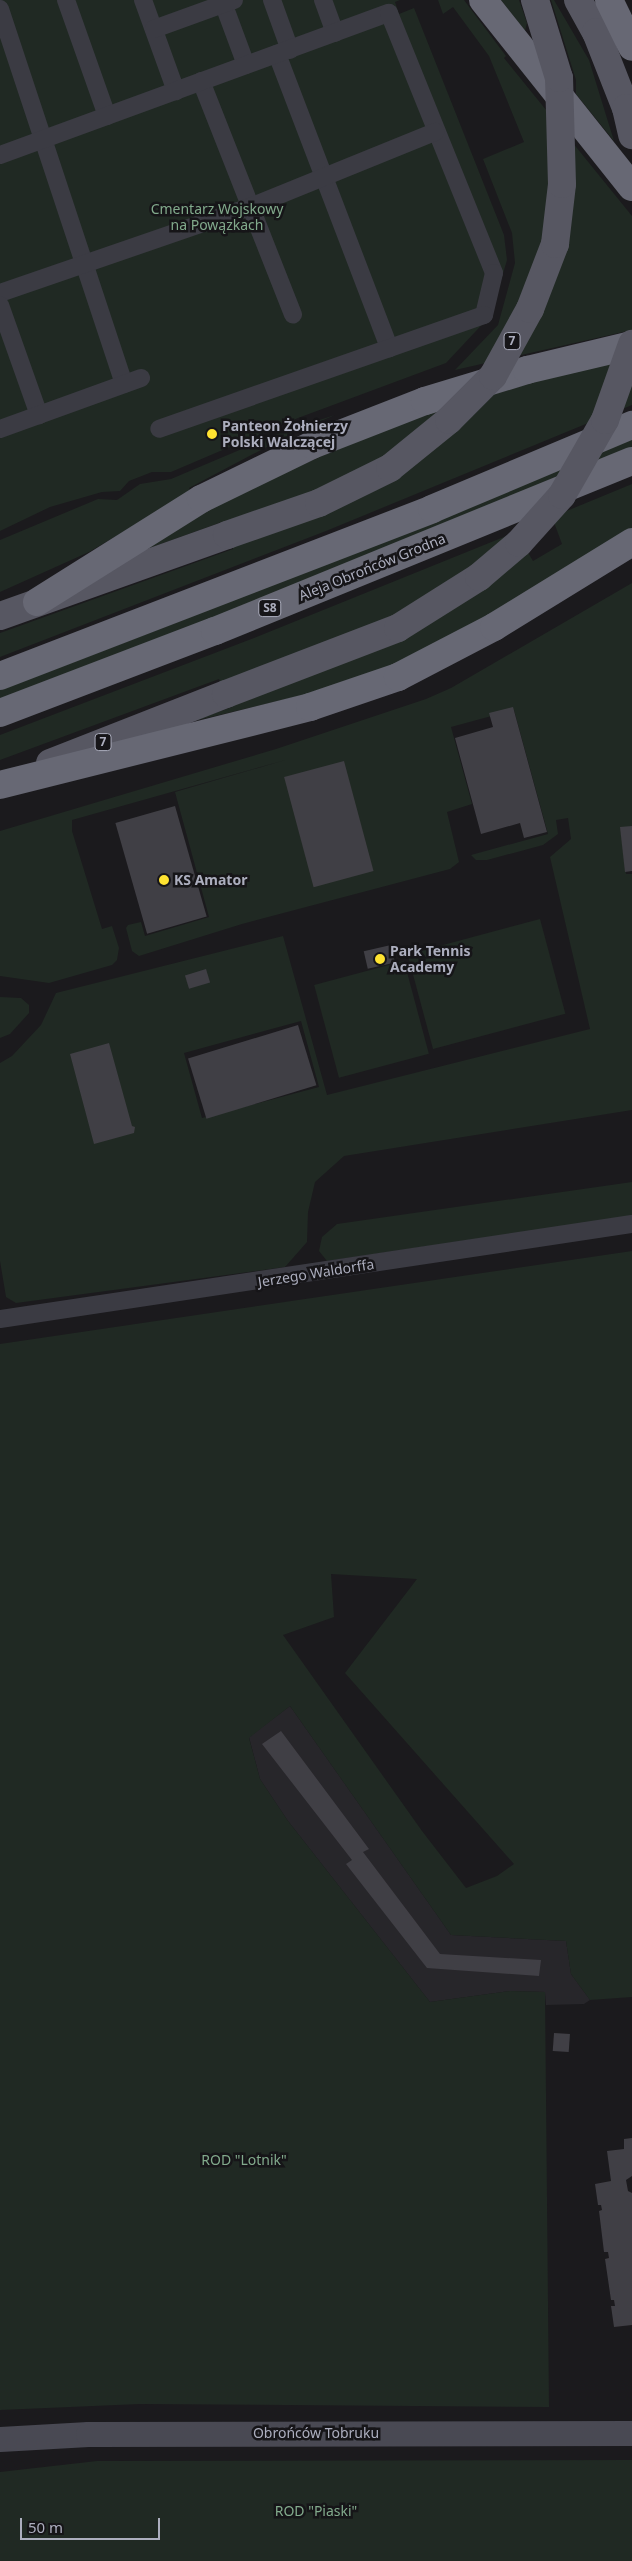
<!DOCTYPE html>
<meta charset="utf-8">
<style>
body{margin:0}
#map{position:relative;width:632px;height:2561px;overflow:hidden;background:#1b1a1d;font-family:"Noto Sans",sans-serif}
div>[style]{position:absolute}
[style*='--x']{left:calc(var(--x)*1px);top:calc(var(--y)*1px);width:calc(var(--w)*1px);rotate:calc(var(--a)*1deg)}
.built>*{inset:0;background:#27262a}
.green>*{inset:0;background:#202923;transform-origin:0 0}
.building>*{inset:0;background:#403f45;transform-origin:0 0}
.street>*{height:18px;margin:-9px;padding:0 9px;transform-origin:9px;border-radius:9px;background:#3b3b43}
.secondary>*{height:25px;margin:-12.5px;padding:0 12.5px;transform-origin:12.5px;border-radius:12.5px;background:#494953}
.primary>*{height:28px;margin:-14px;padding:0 14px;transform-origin:14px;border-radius:14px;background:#575762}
.highway>*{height:28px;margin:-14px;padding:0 14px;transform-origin:14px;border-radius:14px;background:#676874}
.primary-bridge>*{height:28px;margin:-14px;padding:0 14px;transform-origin:14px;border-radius:14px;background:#575762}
.dots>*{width:14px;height:14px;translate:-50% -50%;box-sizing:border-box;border:2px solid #161518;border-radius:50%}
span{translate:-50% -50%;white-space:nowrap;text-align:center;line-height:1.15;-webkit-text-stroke:5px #161518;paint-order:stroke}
.shield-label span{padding:1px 4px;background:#161518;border:1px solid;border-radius:4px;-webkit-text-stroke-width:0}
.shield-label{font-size:12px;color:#acaebe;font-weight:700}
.park-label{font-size:14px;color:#82aa8c}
.poi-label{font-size:14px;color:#acaebe;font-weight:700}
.left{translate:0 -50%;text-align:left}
.street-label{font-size:14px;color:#acaebe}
.scale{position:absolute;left:20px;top:2518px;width:140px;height:22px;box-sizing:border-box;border:2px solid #acaebe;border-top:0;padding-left:6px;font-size:15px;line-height:18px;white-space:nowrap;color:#acaebe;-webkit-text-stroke:4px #161518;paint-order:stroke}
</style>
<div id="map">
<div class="built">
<div style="clip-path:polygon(290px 1706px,451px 1935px,566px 1941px,571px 1974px,590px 2000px,584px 2004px,546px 2005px,545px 1992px,510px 1991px,430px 2002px,288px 1821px,260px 1779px,249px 1737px)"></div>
</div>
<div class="green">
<div style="clip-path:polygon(0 0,400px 0,395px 2px,399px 14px,414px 8px,504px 235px,507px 260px,491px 315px,446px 363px,298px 418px,171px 472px,152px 472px,129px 481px,120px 491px,102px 492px,50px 507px,0 531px)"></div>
<div style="clip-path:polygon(438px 0,464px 0,506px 56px,504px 58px,632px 216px,632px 330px,455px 370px,498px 325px,515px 263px,512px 233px,483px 159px,524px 142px,489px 56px,453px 7px,443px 14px)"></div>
<div style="clip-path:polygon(501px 0,519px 0,527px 23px,525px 31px)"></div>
<div style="clip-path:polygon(551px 0,554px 0,589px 60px,614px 141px,576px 94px,576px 80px)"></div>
<div style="clip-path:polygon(632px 353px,632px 405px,326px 531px,0 657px,0 633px,233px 549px,222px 522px,119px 559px,210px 506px,322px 456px,421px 416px)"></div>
<div style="clip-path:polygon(335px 415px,293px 433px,189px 488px,191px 492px,89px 552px,0 592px,0 540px,98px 499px,117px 500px,140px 484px,171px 479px,282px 432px)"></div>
<div style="clip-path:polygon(632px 439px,632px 449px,369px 559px,0 701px,0 690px,168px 626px)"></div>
<div style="clip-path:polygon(632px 484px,632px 531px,422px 653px,337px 687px,190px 722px,232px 707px,219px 679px,0 760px,0 735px,254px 638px,516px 532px,533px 561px,562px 544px,552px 517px)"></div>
<div style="clip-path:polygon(evenodd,632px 583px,632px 830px,622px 831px,626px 874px,632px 874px,632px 1110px,344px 1156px,315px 1182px,308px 1212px,307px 1242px,285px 1267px,16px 1303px,6px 1297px,0 1261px,0 1063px,12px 1056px,41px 1025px,56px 993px,283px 936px,327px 1095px,590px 1029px,550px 857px,571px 839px,568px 818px,556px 820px,558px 834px,543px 845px,487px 860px,476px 860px,471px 855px,548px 834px,514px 710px,451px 727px,472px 804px,447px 812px,459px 862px,450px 869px,242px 924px,139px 956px,132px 951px,126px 928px,128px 925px,141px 922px,145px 936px,209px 917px,175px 792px,289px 759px,72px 820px,72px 831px,102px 929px,112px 926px,119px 948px,117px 960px,112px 965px,49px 983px,0 976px,0 831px,276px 749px,426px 699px,451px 688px,632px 583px,301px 1021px,319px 1087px,202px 1118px,184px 1053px,301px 1021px)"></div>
<div style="left:540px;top:919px;width:98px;height:137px;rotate:75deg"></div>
<div style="left:404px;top:961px;width:96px;height:93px;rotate:75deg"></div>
<div style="clip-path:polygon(0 997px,21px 998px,29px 1005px,29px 1013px,10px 1034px,0 1038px)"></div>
<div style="clip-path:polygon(632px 1182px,632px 1216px,327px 1261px,319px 1251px,322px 1237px,337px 1224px)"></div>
<div style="clip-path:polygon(evenodd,632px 1251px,632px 1997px,590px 2000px,571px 1974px,566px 1941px,451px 1935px,290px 1706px,249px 1738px,260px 1779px,288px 1821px,430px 2002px,510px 1991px,545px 1992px,549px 2407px,140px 2404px,0 2410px,0 1344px,632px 1251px,331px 1574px,417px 1579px,345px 1673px,514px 1864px,497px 1876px,466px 1888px,422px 1831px,283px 1635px,334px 1617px,331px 1574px)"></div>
<div style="clip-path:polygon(632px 2460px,632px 2561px,0 2561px,0 2472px,97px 2461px)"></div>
</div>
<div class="building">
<div style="clip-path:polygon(513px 707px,547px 832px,524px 838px,520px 823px,481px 834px,455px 738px,493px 727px,489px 713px)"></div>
<div style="left:344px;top:761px;width:114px;height:62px;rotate:75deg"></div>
<div style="left:175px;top:806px;width:115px;height:62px;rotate:74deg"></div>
<div style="clip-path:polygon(632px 826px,632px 871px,625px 872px,620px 827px)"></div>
<div style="left:391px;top:945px;width:18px;height:28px;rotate:77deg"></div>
<div style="left:206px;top:969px;width:14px;height:22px;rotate:73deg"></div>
<div style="left:298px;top:1025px;width:63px;height:115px;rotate:73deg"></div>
<div style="clip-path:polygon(109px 1043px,132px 1126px,135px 1127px,134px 1133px,94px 1144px,70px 1054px)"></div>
<div style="clip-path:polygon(281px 1731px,369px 1849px,363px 1852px,440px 1954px,541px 1960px,539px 1976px,427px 1968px,346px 1864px,352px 1860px,262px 1744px)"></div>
<div style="left:554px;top:2033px;width:16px;height:18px;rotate:4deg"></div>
<div style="clip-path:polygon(632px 2138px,632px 2176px,626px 2180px,628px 2191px,632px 2193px,632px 2325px,614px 2327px,611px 2306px,615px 2306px,614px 2300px,611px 2300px,605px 2259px,609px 2258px,608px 2252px,604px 2252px,599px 2211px,602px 2210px,601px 2205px,598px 2205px,595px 2184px,611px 2181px,607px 2151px,624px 2149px,624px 2139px)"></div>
</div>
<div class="street">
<div style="--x:66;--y:0;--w:123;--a:70.5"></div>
<div style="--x:143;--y:0;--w:97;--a:70.1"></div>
<div style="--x:222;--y:0;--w:69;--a:69.7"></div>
<div style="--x:272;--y:0;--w:53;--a:70.2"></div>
<div style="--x:323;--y:0;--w:35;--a:70"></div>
<div style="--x:0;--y:9;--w:395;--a:71.7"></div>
<div style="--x:154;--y:29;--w:85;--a:-19.9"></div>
<div style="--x:277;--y:54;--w:315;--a:69.1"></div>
<div style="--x:201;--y:81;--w:251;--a:68.5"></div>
<div style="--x:0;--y:155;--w:414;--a:-20.1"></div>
<div style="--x:389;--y:13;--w:280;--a:68"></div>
<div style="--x:494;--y:273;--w:43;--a:103.4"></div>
<div style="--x:484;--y:315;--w:344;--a:160.7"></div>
<div style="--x:0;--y:293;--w:264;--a:-19"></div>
<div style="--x:250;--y:207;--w:200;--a:-22.1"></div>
<div style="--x:0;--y:305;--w:117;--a:70.5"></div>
<div style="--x:0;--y:429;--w:150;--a:-19.9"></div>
<div style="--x:0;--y:1319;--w:639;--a:-8.55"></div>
</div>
<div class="secondary">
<div style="--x:0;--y:2439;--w:88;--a:-3.3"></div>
<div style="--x:88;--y:2434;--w:544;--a:-0.11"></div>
</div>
<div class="primary">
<div style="--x:578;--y:0;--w:37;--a:61"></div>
<div style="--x:596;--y:32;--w:82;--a:68.5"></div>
<div style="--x:626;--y:108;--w:28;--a:77"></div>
<div style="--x:0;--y:616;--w:241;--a:-19.6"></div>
<div style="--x:50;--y:763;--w:189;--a:-21.4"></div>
</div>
<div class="highway">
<div style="--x:483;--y:0;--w:239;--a:51.5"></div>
<div style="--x:609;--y:0;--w:52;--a:63.9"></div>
<div style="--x:37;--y:602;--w:194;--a:-32.1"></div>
<div style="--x:201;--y:499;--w:123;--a:-25.9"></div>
<div style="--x:312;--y:445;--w:121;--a:-21.3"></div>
<div style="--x:425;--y:401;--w:107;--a:-16.9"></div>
<div style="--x:527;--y:370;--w:108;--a:-13.4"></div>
<div style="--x:0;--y:676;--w:463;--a:-21.1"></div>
<div style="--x:432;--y:509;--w:217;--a:-22.8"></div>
<div style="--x:0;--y:713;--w:230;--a:-20.9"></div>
<div style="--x:215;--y:631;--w:450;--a:-22.2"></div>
<div style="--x:0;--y:785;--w:320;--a:-14.1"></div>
<div style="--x:310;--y:707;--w:93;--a:-18.8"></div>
<div style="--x:398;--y:677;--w:108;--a:-27.5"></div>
<div style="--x:494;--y:627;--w:162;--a:-31.6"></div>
</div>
<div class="primary-bridge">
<div style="--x:227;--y:535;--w:97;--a:-19.2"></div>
<div style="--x:319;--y:503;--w:79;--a:-26.2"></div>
<div style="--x:390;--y:468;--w:76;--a:-39.1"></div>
<div style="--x:449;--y:420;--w:62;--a:-45"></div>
<div style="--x:493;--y:376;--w:77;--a:-61.1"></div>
<div style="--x:530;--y:309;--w:70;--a:-69"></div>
<div style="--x:555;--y:244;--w:60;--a:-83.3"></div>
<div style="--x:562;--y:184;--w:106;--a:-91.6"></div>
<div style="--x:559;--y:78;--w:82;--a:-107.1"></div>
<div style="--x:226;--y:694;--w:184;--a:-21"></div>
<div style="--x:398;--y:628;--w:96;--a:-32.2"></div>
<div style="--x:479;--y:577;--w:52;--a:-40.4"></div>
<div style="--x:519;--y:543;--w:64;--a:-48.1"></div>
<div style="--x:562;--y:495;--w:86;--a:-60.2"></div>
<div style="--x:605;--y:420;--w:81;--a:-70.4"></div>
</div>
<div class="dots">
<div style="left:212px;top:434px;background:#ffe331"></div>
<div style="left:164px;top:880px;background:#ffe331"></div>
<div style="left:380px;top:959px;background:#ffe331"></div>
</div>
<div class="shield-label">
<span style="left:512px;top:341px">7</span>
<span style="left:270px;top:608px">S8</span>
<span style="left:103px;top:742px">7</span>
</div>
<div class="park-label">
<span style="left:217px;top:217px">Cmentarz Wojskowy<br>na Powązkach</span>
<span style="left:244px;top:2160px">ROD "Lotnik"</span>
<span style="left:316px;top:2511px">ROD "Piaski"</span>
</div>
<div class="poi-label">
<span class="left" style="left:222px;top:434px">Panteon Żołnierzy<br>Polski Walczącej</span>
<span class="left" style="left:174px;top:880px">KS Amator</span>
<span class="left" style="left:390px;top:959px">Park Tennis<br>Academy</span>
</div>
<div class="street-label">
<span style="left:372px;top:567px;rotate:-22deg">Aleja Obrońców Grodna</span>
<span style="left:316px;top:1273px;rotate:-9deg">Jerzego Waldorffa</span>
<span style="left:316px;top:2433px">Obrońców Tobruku</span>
</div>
<div class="scale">50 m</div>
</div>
